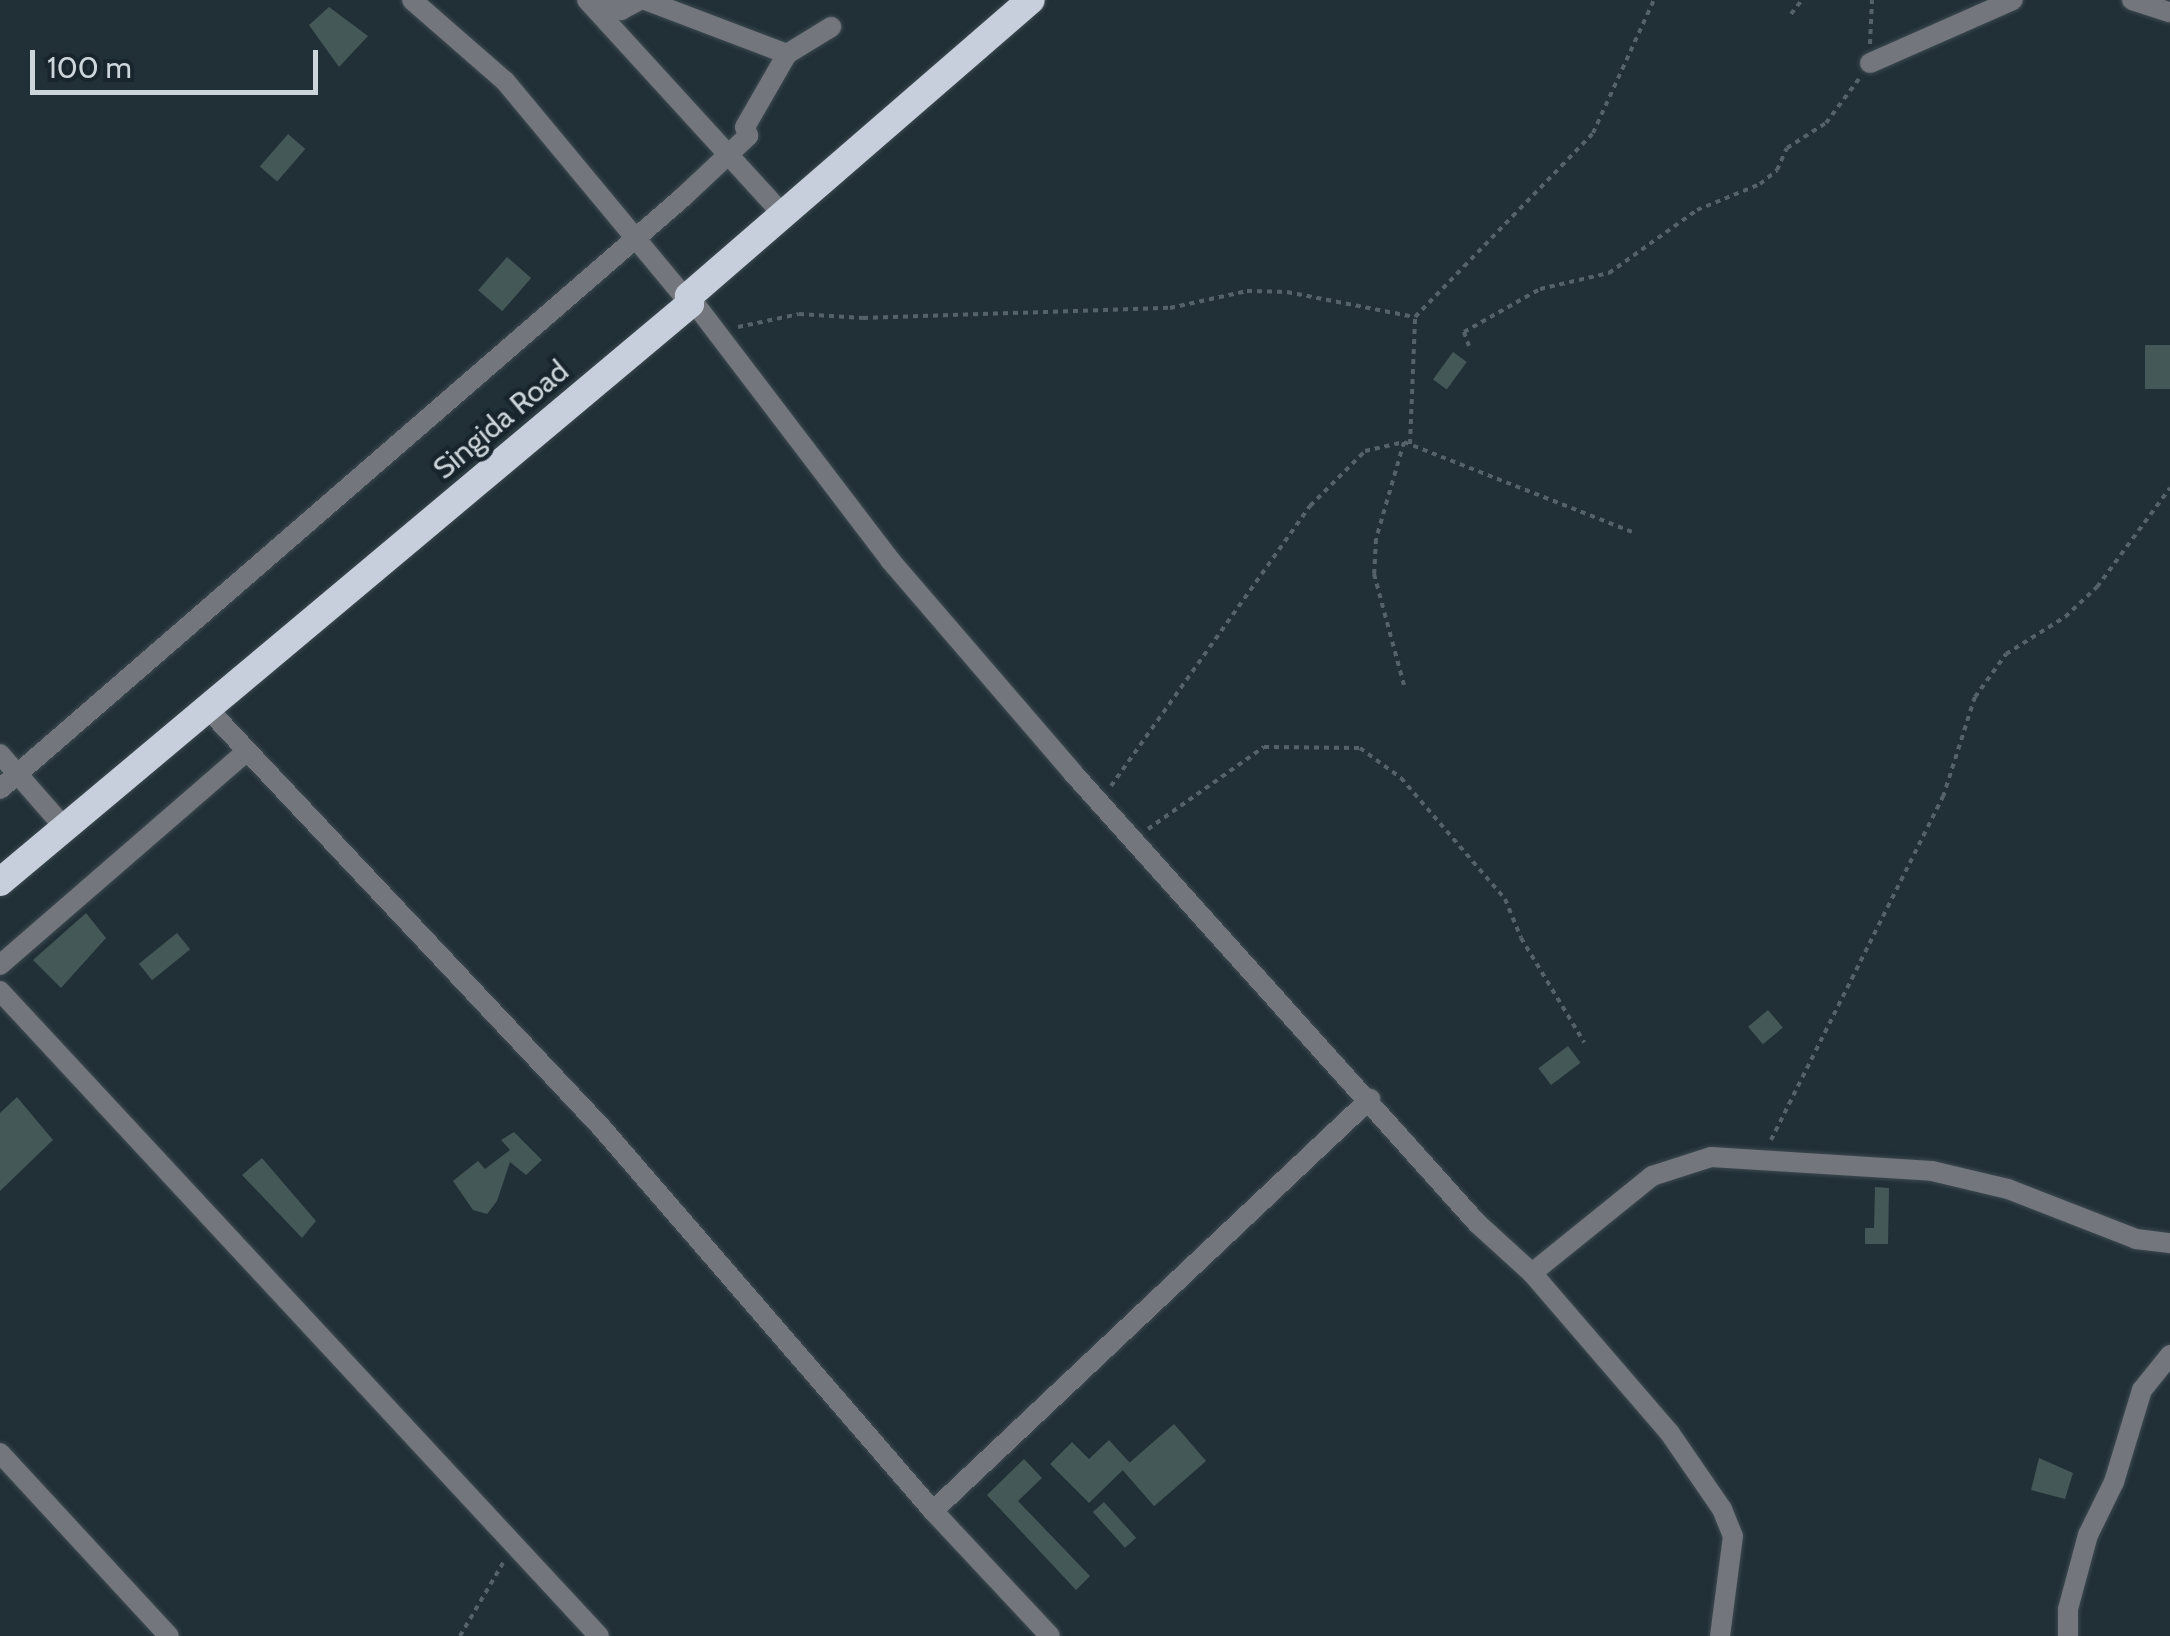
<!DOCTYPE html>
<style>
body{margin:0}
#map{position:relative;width:2170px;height:1636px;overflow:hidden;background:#212f36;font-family:Cabin,sans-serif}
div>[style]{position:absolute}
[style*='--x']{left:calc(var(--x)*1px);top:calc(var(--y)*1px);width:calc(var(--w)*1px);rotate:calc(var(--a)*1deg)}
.building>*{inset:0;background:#455858;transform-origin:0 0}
.path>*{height:4px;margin-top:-2px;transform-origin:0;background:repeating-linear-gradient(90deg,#566269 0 5px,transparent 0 10px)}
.roads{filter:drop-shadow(0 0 2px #3c4a50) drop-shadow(0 0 2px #3c4a50)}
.minor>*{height:20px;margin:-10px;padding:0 10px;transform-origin:10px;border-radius:10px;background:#73767c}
.trunk>*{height:28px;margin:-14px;padding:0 14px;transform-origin:14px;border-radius:14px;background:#c7cedc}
span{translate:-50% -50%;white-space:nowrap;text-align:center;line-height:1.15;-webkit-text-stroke:9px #18252c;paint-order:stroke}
.street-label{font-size:30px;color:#ccd5d9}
.scale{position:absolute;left:30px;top:50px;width:288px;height:45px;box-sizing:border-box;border:5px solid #ccd5d9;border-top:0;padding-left:12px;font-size:30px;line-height:35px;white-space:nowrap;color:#ccd5d9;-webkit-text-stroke:8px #18252c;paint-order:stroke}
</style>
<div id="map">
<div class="building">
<div style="clip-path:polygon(329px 7px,368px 36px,339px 67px,309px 25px)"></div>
<div style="left:288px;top:134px;width:23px;height:43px;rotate:41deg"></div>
<div style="left:507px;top:257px;width:32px;height:44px;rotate:41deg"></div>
<div style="left:2170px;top:345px;width:44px;height:25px;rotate:90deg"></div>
<div style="left:1453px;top:352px;width:17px;height:34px;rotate:36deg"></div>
<div style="clip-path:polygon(86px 913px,106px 938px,61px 988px,33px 960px)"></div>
<div style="left:177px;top:933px;width:21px;height:49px;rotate:51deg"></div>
<div style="left:1768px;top:1010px;width:23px;height:26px;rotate:50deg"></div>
<div style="left:1568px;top:1046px;width:21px;height:37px;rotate:53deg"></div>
<div style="clip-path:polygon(17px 1097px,53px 1140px,0 1191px,0 1113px)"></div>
<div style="clip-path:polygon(514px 1132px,542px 1160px,526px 1175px,510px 1162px,497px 1201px,487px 1214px,473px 1210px,453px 1181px,478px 1161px,485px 1169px,510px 1150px,501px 1140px)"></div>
<div style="clip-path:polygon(262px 1158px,316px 1221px,302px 1238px,242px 1175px)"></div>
<div style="clip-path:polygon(1875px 1187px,1889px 1188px,1888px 1244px,1865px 1244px,1865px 1228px,1874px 1228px)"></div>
<div style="left:1174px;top:1424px;width:49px;height:69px;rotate:49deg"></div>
<div style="clip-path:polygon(1109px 1440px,1130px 1463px,1089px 1503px,1050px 1464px,1072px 1442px,1089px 1459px)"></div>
<div style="clip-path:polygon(2039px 1458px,2073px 1473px,2065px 1499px,2031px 1490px)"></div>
<div style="clip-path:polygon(1024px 1459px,1042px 1478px,1018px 1501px,1090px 1576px,1076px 1590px,987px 1495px)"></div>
<div style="left:1104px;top:1502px;width:48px;height:15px;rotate:48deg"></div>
</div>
<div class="path">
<div style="--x:1791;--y:14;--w:18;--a:-52"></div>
<div style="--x:1870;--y:44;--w:44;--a:-87.4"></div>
<div style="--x:738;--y:327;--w:62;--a:-12"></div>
<div style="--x:799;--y:314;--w:64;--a:3.6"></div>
<div style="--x:863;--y:318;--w:307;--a:-1.9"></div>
<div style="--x:1170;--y:308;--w:79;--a:-12.4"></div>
<div style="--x:1247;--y:291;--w:40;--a:1.4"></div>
<div style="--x:1287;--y:292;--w:130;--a:11.1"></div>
<div style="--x:1469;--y:346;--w:15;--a:-110"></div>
<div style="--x:1464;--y:332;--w:87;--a:-29.5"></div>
<div style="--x:1540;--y:289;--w:71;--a:-13.1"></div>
<div style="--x:1609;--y:273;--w:108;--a:-35.6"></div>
<div style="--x:1697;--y:210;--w:68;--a:-22.4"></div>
<div style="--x:1760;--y:184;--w:22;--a:-39"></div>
<div style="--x:1777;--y:170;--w:24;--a:-66"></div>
<div style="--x:1787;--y:148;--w:46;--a:-32.7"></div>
<div style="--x:1826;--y:123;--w:59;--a:-53.3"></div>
<div style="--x:1404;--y:442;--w:101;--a:106.1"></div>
<div style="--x:1376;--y:539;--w:35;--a:93"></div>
<div style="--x:1374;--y:574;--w:115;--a:74.9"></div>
<div style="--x:1410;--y:444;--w:127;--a:-87.7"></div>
<div style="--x:1415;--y:317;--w:256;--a:-45.9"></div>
<div style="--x:1593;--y:133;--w:146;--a:-65.4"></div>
<div style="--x:1111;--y:786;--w:344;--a:-54.6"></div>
<div style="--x:1310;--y:506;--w:78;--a:-45"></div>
<div style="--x:1365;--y:451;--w:40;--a:-13"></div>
<div style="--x:1404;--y:442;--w:245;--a:21.5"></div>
<div style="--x:1148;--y:829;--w:142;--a:-35.3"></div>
<div style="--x:1264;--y:747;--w:96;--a:0.6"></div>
<div style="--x:1360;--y:748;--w:51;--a:36.2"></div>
<div style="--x:1401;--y:778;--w:160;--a:49.3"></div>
<div style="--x:1505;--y:899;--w:42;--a:67.7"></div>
<div style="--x:1521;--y:938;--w:122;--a:58.8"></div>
<div style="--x:1771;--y:1140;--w:384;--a:-63.4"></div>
<div style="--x:1943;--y:797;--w:105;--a:-72.3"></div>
<div style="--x:1975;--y:697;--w:53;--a:-54.2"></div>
<div style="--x:2006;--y:654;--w:70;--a:-32.1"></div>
<div style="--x:2065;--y:617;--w:44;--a:-43.2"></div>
<div style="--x:2097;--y:587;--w:123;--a:-53.6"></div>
<div style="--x:460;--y:1636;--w:85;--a:-59.5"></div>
</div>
<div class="roads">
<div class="minor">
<div style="--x:412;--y:0;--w:123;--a:41.1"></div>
<div style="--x:505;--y:81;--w:290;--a:50.3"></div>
<div style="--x:587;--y:0;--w:294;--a:47.6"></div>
<div style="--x:590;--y:0;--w:33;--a:18"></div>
<div style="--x:621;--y:10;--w:21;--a:-28"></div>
<div style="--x:645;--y:0;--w:152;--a:20.8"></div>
<div style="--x:787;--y:54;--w:52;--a:-31.5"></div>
<div style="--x:2132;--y:0;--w:40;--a:18"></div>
<div style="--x:1870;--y:63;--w:156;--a:-23.8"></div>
<div style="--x:689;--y:296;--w:332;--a:52.7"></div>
<div style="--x:890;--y:560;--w:281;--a:49.3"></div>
<div style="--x:1073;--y:773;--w:605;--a:48.08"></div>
<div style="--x:1477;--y:1223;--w:74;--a:42.3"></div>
<div style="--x:1532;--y:1273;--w:154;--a:-38.9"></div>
<div style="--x:1652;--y:1176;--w:62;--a:-17.9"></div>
<div style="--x:1711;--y:1157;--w:221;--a:3.6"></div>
<div style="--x:1932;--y:1171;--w:78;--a:13.3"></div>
<div style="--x:2008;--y:1189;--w:137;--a:21.3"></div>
<div style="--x:2136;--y:1239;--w:34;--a:7"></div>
<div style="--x:207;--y:708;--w:575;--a:46.76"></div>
<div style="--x:601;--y:1127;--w:508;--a:49.15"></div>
<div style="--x:933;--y:1511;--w:171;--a:46.9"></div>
<div style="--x:0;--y:754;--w:97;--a:48.8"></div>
<div style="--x:0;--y:789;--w:902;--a:-40.91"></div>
<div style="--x:682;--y:198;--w:91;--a:-43.2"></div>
<div style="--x:748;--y:136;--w:9;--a:-108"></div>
<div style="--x:745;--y:127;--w:84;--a:-60.1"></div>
<div style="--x:0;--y:965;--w:327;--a:-40.9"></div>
<div style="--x:0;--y:991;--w:880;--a:47.12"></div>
<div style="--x:1532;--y:1273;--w:210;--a:49.3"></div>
<div style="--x:1669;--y:1432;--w:93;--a:55.5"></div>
<div style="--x:1722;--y:1509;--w:29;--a:68"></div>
<div style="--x:1733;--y:1536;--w:101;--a:97.4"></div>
<div style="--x:0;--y:1453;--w:249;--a:47.3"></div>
<div style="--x:933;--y:1511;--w:601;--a:-43.31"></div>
<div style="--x:2068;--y:1636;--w:27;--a:-90"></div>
<div style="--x:2068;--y:1609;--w:77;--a:-74.9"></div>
<div style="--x:2088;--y:1535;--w:59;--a:-63.9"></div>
<div style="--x:2114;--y:1482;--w:96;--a:-73.1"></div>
<div style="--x:2142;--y:1390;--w:45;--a:-51.3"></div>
</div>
<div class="trunk">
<div style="--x:0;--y:882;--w:900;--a:-39.95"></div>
<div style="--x:690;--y:304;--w:8;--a:-97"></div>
<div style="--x:689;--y:296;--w:452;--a:-40.9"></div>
</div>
</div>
<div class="street-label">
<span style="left:501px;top:420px;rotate:-40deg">Singida Road</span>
</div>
<div class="scale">100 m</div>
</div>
